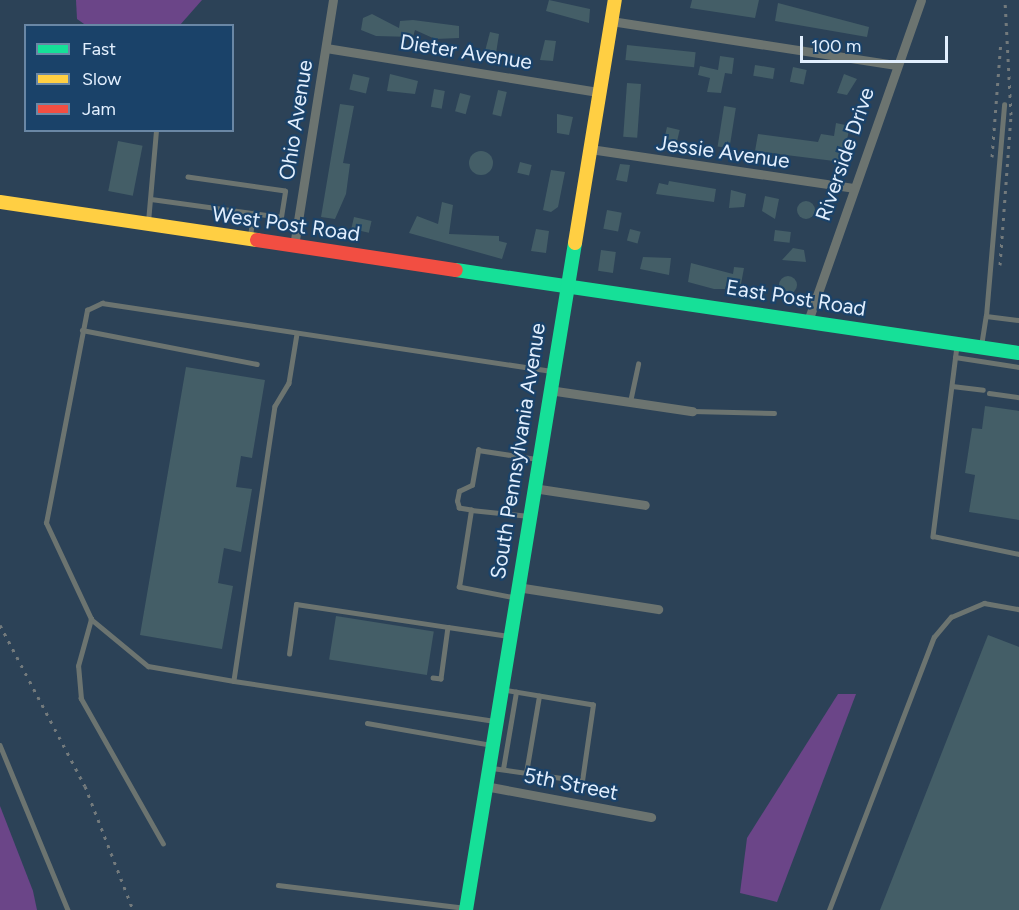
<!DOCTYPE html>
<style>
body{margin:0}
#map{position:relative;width:1019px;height:910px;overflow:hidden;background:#2c4257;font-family:Figtree,sans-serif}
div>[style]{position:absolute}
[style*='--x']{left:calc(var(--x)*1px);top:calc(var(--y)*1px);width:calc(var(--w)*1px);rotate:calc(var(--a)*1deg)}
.water>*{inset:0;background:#6b4588}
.building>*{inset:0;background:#445e67;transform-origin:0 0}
.round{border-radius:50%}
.lane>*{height:4.5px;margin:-2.25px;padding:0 2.25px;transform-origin:2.25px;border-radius:2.25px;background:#6c7470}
.street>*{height:9px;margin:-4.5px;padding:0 4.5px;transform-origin:4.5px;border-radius:4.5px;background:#6c7470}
.fast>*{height:14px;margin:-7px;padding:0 7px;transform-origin:7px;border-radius:7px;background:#16e098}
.slow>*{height:14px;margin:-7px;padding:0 7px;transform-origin:7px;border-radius:7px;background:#ffcf43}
.jam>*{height:14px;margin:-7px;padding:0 7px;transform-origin:7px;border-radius:7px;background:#f24e42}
.rail>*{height:3px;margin-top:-1.5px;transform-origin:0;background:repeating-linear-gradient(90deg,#737a7c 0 3px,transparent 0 9px)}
span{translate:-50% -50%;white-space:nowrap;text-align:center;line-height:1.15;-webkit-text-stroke:4.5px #1a4269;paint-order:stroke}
.street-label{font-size:21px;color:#e2effe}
.legend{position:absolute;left:24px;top:24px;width:210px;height:108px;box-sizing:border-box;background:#1a4269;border:2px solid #6a87a5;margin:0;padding:8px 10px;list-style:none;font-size:18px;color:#e2effe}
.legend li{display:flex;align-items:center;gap:12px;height:30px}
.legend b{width:30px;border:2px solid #6a87a5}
.scale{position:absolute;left:800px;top:36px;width:148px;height:27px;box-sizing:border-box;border:3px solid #e2effe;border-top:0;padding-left:8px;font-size:18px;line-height:21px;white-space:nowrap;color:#e2effe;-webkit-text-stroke:4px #1a4269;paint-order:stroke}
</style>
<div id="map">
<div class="water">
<div style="clip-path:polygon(76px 0,202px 0,180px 25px,87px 26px,77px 19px)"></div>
<div style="clip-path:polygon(838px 694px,856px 694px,777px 902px,740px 893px,747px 838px)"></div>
<div style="clip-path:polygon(0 806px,33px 891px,37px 910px,0 910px)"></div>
</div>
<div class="building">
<div style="clip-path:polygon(549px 0,590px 9px,589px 23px,546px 11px)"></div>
<div style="clip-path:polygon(692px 0,759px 0,755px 18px,690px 8px)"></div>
<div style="clip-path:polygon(778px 3px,869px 27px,867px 37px,775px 21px)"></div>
<div style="clip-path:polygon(372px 14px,399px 28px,400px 21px,413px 20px,459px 26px,459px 38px,435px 39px,415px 30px,413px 37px,376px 36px,361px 30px,363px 18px)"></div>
<div style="clip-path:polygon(490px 32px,499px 34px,495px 60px,483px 59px)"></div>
<div style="clip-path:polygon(545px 40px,556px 41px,553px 61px,540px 60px)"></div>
<div style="left:627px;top:45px;width:69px;height:15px;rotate:6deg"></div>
<div style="clip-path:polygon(720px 56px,734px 58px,732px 74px,725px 73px,721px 93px,707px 92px,710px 78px,698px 75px,700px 66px,718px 70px)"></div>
<div style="left:755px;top:65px;width:20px;height:11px;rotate:9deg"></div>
<div style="left:793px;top:67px;width:14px;height:15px;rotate:12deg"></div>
<div style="left:353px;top:74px;width:17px;height:16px;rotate:13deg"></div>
<div style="clip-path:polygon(390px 74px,418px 81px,415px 94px,387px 91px)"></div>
<div style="clip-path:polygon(844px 74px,857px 79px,847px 95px,837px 93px)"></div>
<div style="left:627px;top:83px;width:14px;height:54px;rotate:4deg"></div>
<div style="left:434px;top:89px;width:11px;height:18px;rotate:10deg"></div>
<div style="left:498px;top:90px;width:9px;height:25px;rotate:13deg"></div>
<div style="left:460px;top:93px;width:11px;height:19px;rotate:15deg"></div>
<div style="clip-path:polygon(340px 104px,354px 106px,343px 163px,350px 164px,346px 194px,335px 219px,321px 217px)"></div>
<div style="left:724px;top:106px;width:12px;height:41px;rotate:9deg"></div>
<div style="clip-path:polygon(557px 114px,573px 117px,569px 135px,557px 133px)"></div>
<div style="clip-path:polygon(836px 123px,850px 126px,842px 162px,755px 151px,758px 134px,818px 142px,821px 134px,834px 136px)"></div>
<div style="left:667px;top:127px;width:13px;height:12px;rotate:13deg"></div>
<div style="left:118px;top:141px;width:25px;height:51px;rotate:11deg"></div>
<div class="round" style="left:469px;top:151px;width:24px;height:24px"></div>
<div style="left:520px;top:162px;width:12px;height:11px;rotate:14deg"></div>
<div style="clip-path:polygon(620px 164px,630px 165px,627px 182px,616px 180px)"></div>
<div style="clip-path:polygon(551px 170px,565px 172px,558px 207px,551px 212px,543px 210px)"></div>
<div style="clip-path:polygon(669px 181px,716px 189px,714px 202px,656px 194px,659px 183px,668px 185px)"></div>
<div style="clip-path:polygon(731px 190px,746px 194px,744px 207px,729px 208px)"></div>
<div style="clip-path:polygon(765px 196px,779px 199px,775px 219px,762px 211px)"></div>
<div class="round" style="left:797px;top:201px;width:18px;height:18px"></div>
<div style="clip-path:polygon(442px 202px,453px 205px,449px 234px,499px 236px,499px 241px,507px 243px,502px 259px,409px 233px,417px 216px,438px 224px)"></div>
<div style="left:607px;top:210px;width:15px;height:19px;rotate:11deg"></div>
<div style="left:354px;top:217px;width:18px;height:12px;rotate:13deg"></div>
<div style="clip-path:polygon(536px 229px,549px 231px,546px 253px,531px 251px)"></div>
<div style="left:630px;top:229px;width:11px;height:12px;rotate:15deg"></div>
<div style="left:775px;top:230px;width:16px;height:11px;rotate:7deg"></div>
<div style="clip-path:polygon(793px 248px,804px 250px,806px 262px,782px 260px)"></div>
<div style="left:601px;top:250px;width:15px;height:21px;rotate:8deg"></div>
<div style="clip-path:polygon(643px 257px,671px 258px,669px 275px,640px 269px)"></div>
<div style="clip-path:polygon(691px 263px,733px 274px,734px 267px,744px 268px,741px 284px,727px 282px,725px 289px,714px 289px,688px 282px)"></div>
<div class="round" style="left:779px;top:276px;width:18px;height:18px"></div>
<div style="clip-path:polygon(186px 367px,265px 380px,252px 458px,241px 456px,236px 487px,252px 489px,241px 552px,224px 548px,218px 583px,233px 586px,222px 649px,140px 635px)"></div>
<div style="clip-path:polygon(985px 406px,1019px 411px,1019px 520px,969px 512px,975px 475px,965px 473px,972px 428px,982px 429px)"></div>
<div style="left:336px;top:616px;width:99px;height:44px;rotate:9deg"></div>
<div style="clip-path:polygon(988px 635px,1019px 647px,1019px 910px,880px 910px)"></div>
</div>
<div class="lane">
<div style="--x:151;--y:199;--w:131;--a:7.9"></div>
<div style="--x:281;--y:217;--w:26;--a:-81"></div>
<div style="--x:285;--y:191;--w:98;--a:-171.8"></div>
<div style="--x:148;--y:222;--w:92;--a:-85"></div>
<div style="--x:250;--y:237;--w:24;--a:-83"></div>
<div style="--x:986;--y:316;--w:212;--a:-85.1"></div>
<div style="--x:82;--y:330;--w:178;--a:11"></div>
<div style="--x:297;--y:334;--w:50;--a:99.3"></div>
<div style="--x:289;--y:383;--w:27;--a:121"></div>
<div style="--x:275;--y:406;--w:278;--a:98.5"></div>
<div style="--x:234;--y:681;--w:265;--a:8.7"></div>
<div style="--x:957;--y:346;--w:192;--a:97.2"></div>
<div style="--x:933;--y:536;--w:88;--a:11.8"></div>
<div style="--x:981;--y:346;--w:30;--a:-81"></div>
<div style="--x:986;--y:316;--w:33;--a:7"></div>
<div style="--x:955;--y:357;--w:65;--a:8.9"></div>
<div style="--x:952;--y:386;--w:31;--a:7"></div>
<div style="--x:989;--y:393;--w:30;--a:8"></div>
<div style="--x:630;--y:402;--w:39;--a:-78"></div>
<div style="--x:692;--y:411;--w:82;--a:1.4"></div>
<div style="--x:471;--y:510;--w:12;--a:-171"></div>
<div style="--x:459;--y:508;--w:7;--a:-106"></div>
<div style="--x:457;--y:501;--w:10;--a:-79"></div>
<div style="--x:459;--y:491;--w:14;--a:-25"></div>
<div style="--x:472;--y:485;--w:36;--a:-80"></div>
<div style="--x:478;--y:450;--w:60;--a:8.7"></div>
<div style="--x:515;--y:598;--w:57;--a:-168.9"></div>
<div style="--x:459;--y:587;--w:78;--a:-81.1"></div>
<div style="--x:471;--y:510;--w:58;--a:5.9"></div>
<div style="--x:91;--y:619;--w:74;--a:39.5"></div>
<div style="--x:148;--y:666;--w:87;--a:9.9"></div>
<div style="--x:448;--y:627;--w:61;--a:8.5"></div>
<div style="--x:289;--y:654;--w:50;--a:-82"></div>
<div style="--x:296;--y:604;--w:154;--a:8.6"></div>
<div style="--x:448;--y:627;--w:52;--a:97.7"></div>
<div style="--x:441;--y:679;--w:8;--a:-173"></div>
<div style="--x:367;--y:723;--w:127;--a:10"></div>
<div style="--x:0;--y:745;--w:178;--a:67.6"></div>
<div style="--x:492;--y:768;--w:91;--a:8.2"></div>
<div style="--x:582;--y:781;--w:77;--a:-81.8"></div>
<div style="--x:593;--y:705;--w:91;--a:-170.5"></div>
<div style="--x:503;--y:769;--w:78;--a:-80.4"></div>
<div style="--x:526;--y:773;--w:78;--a:-80.4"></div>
<div style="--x:163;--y:844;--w:167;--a:-119.5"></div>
<div style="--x:81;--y:699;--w:33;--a:-95"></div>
<div style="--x:78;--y:666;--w:49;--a:-74.5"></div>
<div style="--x:91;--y:619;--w:106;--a:-115.1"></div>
<div style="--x:46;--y:523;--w:217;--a:-79.1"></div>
<div style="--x:87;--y:310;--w:17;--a:-25"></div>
<div style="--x:102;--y:303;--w:456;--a:8.6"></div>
<div style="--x:278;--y:885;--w:187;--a:7"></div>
<div style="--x:829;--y:910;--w:292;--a:-69"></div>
<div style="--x:934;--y:637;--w:26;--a:-50"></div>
<div style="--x:951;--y:617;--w:36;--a:-23"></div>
<div style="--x:984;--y:603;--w:36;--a:10"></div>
</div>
<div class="street">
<div style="--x:611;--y:21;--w:287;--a:8.8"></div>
<div style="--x:326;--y:48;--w:277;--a:9.2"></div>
<div style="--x:590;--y:149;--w:266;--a:8.4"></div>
<div style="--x:294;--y:246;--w:249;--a:-81"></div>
<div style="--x:808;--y:321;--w:340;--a:-70.6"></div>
<div style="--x:549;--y:390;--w:145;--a:8.4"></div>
<div style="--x:533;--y:488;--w:113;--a:8.6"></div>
<div style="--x:517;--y:587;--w:143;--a:8.9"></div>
<div style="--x:485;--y:786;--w:169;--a:10.6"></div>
</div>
<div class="fast">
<div style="--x:456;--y:270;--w:569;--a:8.39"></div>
<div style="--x:466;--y:910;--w:676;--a:-80.72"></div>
</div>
<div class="slow">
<div style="--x:0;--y:202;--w:260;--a:8.4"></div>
<div style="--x:575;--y:243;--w:246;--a:-80.7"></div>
</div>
<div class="jam">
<div style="--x:257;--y:240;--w:201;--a:8.6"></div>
</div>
<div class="rail">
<div style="--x:992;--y:157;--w:116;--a:-85.6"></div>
<div style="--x:1000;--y:265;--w:150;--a:-85.8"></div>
<div style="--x:1011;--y:115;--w:115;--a:-93"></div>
<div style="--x:0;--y:625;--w:182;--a:62.2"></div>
<div style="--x:85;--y:786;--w:133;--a:68.8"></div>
</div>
<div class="street-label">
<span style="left:466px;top:52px;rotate:9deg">Dieter Avenue</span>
<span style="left:296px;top:120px;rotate:-81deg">Ohio Avenue</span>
<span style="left:723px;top:152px;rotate:8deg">Jessie Avenue</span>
<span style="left:845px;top:154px;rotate:-71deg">Riverside Drive</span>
<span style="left:286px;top:224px;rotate:8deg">West Post Road</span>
<span style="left:796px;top:298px;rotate:9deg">East Post Road</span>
<span style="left:518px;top:451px;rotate:-81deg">South Pennsylvania Avenue</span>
<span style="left:571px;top:784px;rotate:11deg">5th Street</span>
</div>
<ul class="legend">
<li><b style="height:8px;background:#16e098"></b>Fast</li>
<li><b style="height:8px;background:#ffcf43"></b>Slow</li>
<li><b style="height:8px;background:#f24e42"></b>Jam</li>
</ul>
<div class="scale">100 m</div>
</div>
